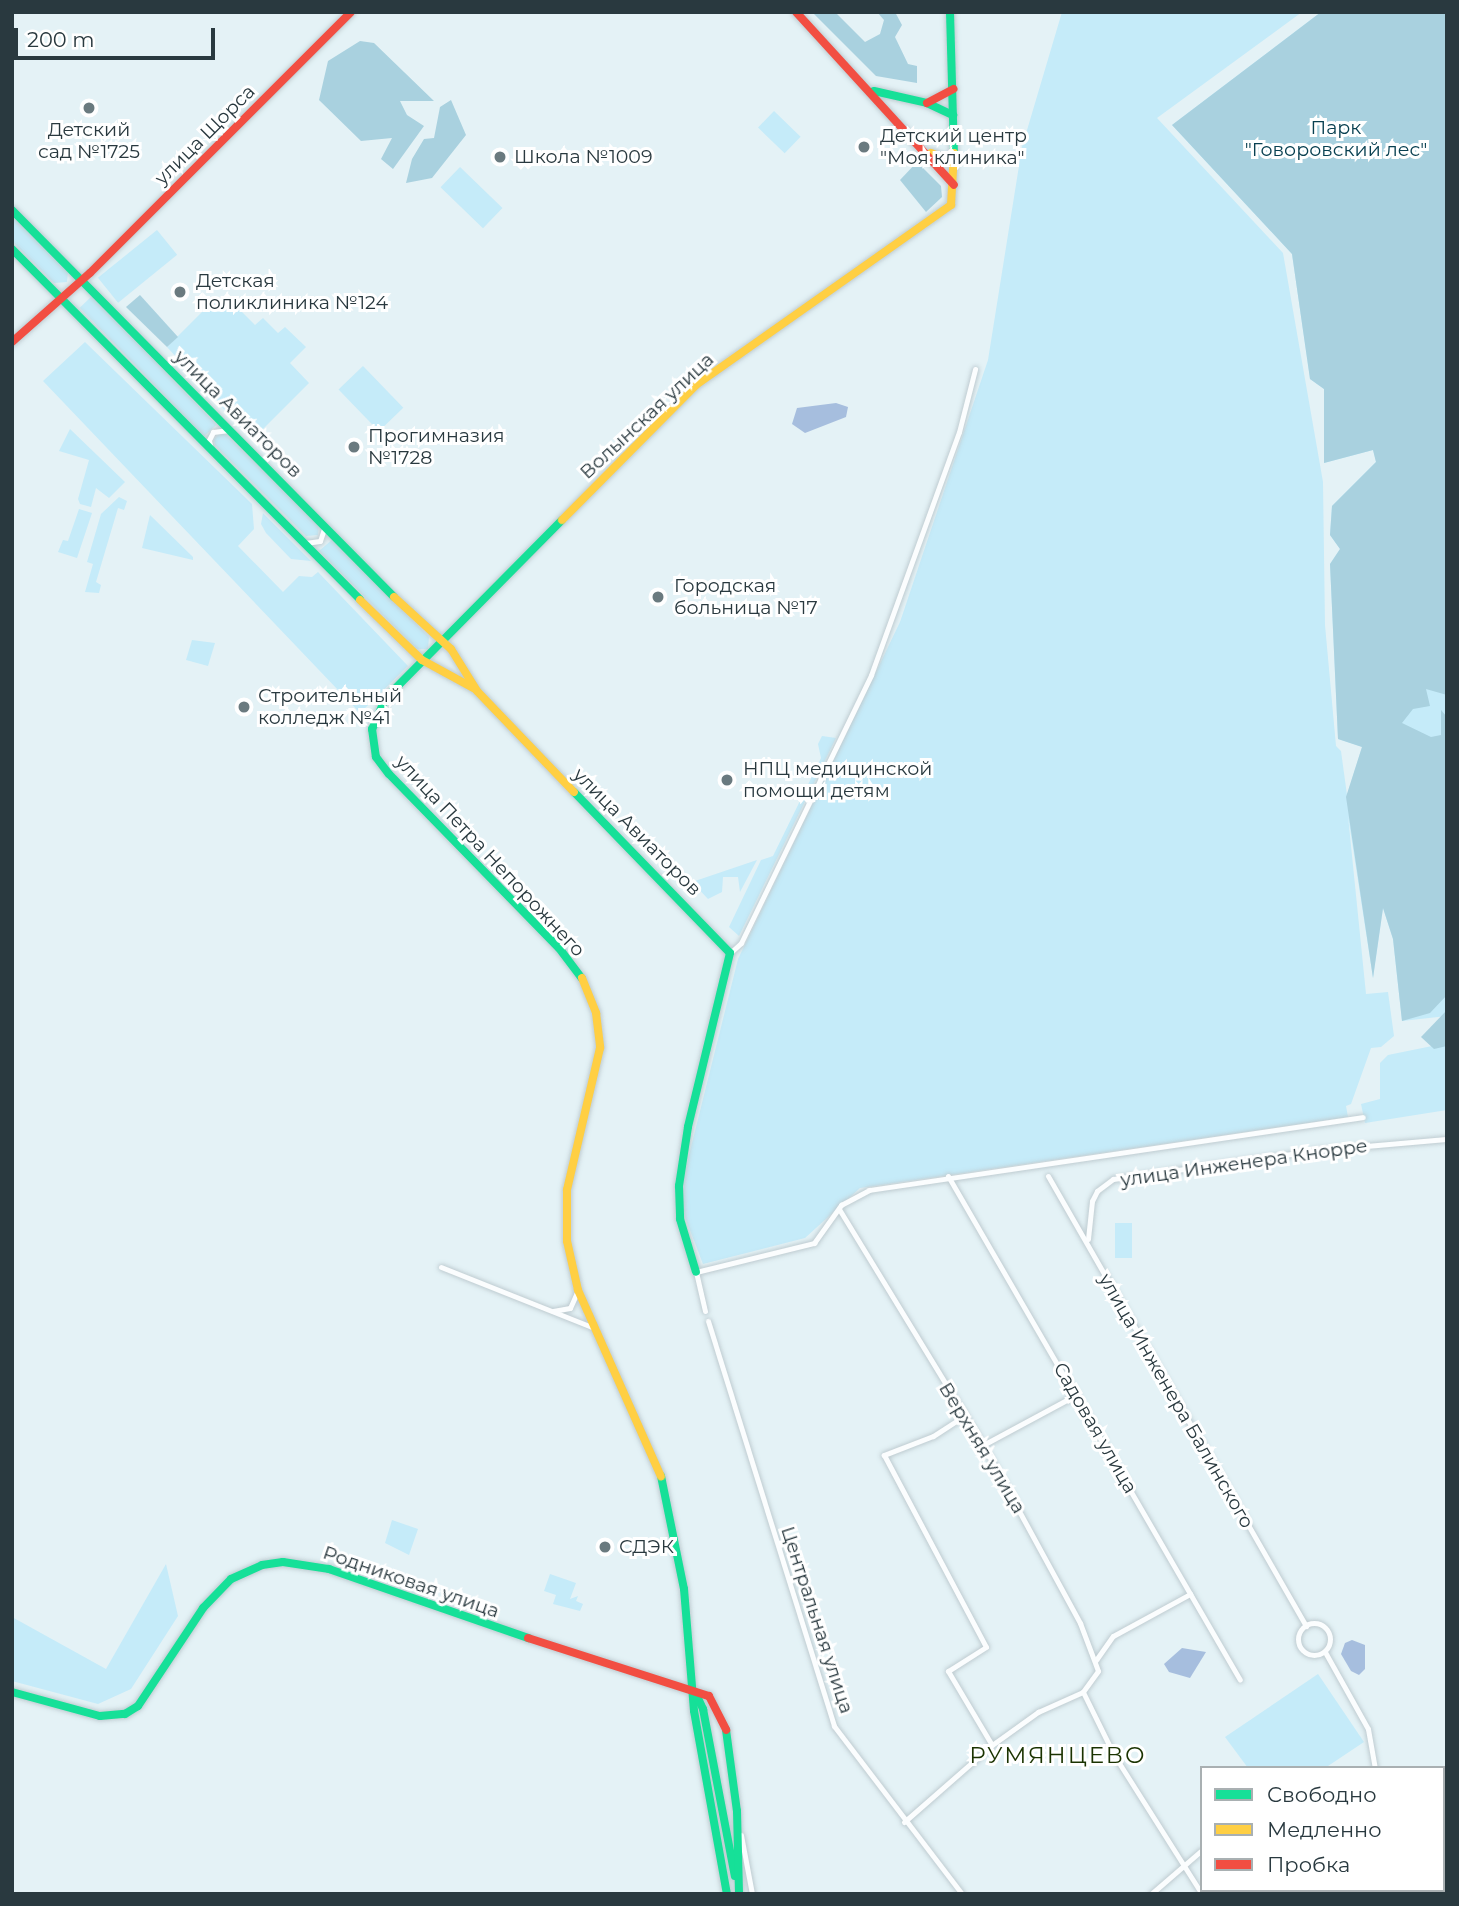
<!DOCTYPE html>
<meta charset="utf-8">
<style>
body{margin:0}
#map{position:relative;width:1459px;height:1906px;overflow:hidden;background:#e4f2f6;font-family:Montserrat,sans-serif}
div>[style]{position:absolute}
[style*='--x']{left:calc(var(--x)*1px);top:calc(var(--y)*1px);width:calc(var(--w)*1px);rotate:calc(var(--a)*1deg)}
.green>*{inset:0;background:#c5ebf9;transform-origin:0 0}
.forest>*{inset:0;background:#a9d1df}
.water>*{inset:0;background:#a6bede}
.roads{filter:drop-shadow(0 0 2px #bfccd1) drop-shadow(0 0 2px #bfccd1)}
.street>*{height:5px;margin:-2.5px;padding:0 2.5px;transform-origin:2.5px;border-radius:2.5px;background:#fbfdfe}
.street>.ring{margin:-2.5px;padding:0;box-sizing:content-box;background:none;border:5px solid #fbfdfe;border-radius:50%}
.fast>*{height:8px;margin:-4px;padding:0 4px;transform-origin:4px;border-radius:4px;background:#16e098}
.slow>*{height:8px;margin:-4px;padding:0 4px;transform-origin:4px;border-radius:4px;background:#ffcf43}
.jam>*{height:8px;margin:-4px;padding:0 4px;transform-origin:4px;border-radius:4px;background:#f24e42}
.dots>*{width:19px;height:19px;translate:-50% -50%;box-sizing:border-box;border:4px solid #fff;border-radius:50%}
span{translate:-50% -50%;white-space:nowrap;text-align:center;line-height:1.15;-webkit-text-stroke:6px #fff;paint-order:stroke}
.park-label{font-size:19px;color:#084051}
.poi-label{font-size:19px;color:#29393f}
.left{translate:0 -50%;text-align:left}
.street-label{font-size:19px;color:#29393f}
.quarter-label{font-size:23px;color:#1a3301;letter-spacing:2px}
.frame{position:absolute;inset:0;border:14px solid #29393f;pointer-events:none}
.legend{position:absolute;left:1200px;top:1766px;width:245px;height:126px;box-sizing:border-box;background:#fff;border:2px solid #a9b0b2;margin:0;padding:9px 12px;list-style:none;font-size:21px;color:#29393f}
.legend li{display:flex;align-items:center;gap:14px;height:35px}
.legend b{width:35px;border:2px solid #a9b0b2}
.scale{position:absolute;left:14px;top:28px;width:201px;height:32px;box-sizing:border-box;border:4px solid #29393f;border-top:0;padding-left:9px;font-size:21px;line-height:24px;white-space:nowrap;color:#29393f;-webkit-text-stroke:5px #fff;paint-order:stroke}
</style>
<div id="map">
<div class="green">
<div style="clip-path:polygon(1062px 12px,1302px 12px,1157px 118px,1283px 253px,1323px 482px,1325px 625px,1336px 746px,1341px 751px,1347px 795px,1362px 747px,1338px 739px,1330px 564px,1340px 549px,1330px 535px,1332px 506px,1376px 462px,1373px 450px,1324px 463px,1324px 389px,1310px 379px,1292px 254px,1172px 125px,1321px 12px,1447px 12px,1447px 1016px,1402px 1021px,1393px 939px,1383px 908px,1373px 978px,1348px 816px,1366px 994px,1388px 992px,1394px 1036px,1381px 1047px,1371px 1048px,1351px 1104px,1346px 1106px,1348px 1117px,860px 1188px,805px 1238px,703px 1264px,678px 1199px,738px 959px,900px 622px,988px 360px,1022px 147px)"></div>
<div style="left:774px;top:111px;width:37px;height:23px;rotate:44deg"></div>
<div style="left:460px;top:167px;width:59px;height:28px;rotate:44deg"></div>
<div style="clip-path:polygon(12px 215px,68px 271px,67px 282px,54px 283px,12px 241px)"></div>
<div style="left:157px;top:230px;width:32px;height:76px;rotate:51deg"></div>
<div style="left:92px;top:296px;width:179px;height:17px;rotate:46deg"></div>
<div style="clip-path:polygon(229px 299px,255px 325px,263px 318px,278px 333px,285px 327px,306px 347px,290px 363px,309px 383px,252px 440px,167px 347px,214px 300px)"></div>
<div style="clip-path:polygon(85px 342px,252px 504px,254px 529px,238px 546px,283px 592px,299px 576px,312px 577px,318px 572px,408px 666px,360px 713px,43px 381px)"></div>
<div style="left:363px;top:366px;width:58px;height:34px;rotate:46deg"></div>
<div style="clip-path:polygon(70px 429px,125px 482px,109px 498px,96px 488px,91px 507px,80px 504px,78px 499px,89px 460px,59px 451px)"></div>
<div style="clip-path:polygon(222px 431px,319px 524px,318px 535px,306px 536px,215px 445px,214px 439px)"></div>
<div style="clip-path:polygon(119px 497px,127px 501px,124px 510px,118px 508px,96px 582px,101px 585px,99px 593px,85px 592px,93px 564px,87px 562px,101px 514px)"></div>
<div style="clip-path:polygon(79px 509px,92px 513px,77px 558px,58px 552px,63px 540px,68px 541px)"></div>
<div style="clip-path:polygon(263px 513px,311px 561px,291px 559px,266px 533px,261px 524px)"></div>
<div style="clip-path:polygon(150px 515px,193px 557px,193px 560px,142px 548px)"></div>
<div style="clip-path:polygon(333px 539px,429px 637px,428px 649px,417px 649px,319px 551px)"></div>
<div style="clip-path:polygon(192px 640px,215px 643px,208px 666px,186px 660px)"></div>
<div style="clip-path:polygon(822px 736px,836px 738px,739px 936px,729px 927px,761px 860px,773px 856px,821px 758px,818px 744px)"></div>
<div style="clip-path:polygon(757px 860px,740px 892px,738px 877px,723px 877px,722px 892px,708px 899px,692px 882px)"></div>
<div style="clip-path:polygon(1447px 1043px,1447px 1110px,1365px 1123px,1361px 1104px,1380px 1099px,1380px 1063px,1388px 1055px)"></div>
<div style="left:1115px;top:1223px;width:17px;height:35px"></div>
<div style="clip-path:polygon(392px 1520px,418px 1529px,409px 1555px,385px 1543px)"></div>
<div style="clip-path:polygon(166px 1564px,178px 1616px,131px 1689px,98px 1704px,12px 1681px,12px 1617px,106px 1669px)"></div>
<div style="clip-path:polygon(550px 1574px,576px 1583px,570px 1599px,578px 1596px,576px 1601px,583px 1604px,580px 1611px,553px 1604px,556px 1595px,544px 1591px)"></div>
<div style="clip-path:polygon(1318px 1674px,1364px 1742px,1325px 1768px,1248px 1768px,1225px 1737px)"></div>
</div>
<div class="forest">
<div style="clip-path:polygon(812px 12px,835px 12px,865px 42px,880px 34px,884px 20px,877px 12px,895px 12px,902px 25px,895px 37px,908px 64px,917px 66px,917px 83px,876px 76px)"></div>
<div style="clip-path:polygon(1321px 12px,1447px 12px,1447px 695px,1426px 689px,1430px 706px,1413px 709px,1402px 723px,1431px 737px,1441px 735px,1441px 710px,1447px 717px,1447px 995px,1430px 1013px,1402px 1021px,1393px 939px,1383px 908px,1373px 978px,1346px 797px,1362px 747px,1338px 739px,1330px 564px,1340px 549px,1330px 535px,1332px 506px,1376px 462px,1373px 450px,1324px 463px,1324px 389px,1310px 379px,1292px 254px,1172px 125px)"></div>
<div style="clip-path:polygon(360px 41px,374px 43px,434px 101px,400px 101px,407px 115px,424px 126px,393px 169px,381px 159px,392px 138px,361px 141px,319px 100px,328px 61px)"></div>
<div style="clip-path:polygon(451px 100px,466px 135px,432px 178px,406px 183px,412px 159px,424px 139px,434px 138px,440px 107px)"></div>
<div style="clip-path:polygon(917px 162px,941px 186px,942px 197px,926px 212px,900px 180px)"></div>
<div style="clip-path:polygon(140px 295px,178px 337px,167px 347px,126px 307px)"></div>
<div style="clip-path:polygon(1447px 1010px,1447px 1046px,1434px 1049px,1421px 1037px)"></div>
</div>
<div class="water">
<div style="clip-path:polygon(836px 403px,848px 407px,846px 417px,805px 433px,792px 424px,797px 408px)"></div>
<div style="clip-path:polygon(1352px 1640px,1365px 1645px,1365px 1669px,1359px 1675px,1351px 1671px,1341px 1654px,1345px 1643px)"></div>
<div style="clip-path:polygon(1182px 1648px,1206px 1652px,1190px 1678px,1169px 1672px,1164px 1664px)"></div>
</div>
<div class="roads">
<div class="street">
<div style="--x:211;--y:449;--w:9;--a:-103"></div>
<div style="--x:209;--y:440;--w:9;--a:-63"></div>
<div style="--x:213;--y:432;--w:16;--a:-7"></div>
<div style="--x:305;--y:543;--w:15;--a:-8"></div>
<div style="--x:320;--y:541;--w:16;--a:-72"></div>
<div style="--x:730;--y:953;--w:15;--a:-42"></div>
<div style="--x:741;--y:943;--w:298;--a:-64.1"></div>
<div style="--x:871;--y:675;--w:258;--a:-70.1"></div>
<div style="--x:959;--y:432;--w:65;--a:-75.7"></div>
<div style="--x:948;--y:1176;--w:582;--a:59.91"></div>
<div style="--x:1048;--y:1176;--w:519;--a:60.17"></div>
<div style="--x:839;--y:1209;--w:276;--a:58.6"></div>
<div style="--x:983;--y:1445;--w:203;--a:61.4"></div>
<div style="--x:1080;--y:1623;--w:51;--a:69.4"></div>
<div style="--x:1098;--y:1671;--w:26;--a:126"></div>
<div style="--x:1083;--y:1692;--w:70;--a:63.8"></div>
<div style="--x:1114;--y:1755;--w:165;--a:57.7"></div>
<div style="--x:1088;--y:1239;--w:38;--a:-84"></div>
<div style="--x:1092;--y:1201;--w:11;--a:-63"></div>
<div style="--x:1097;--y:1191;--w:20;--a:-37"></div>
<div style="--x:1113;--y:1179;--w:209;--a:-8"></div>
<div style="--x:1320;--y:1150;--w:127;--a:-5"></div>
<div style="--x:441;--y:1267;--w:165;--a:21.7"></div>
<div style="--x:553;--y:1311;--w:17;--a:-10"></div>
<div style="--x:570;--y:1308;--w:20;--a:-66"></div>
<div style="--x:705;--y:1311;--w:40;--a:-103"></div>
<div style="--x:696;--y:1272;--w:122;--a:-13.8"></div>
<div style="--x:814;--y:1243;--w:47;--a:-54.6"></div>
<div style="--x:841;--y:1205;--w:32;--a:-28"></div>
<div style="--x:869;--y:1190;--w:499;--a:-8.4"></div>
<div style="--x:708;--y:1321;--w:424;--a:72.7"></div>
<div style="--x:834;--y:1726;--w:211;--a:52.7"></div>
<div style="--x:964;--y:1416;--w:37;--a:147"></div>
<div style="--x:933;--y:1436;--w:53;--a:158.8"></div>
<div style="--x:884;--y:1455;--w:217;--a:62"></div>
<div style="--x:986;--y:1647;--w:45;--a:147.7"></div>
<div style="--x:948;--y:1671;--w:86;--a:59.3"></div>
<div style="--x:983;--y:1445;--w:106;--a:-28.3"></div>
<div class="ring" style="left:1298px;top:1623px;width:27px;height:27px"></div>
<div style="--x:1325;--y:1652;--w:88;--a:60.8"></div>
<div style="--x:1368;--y:1729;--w:40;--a:80"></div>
<div style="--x:1096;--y:1660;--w:29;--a:-55"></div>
<div style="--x:1113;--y:1636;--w:88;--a:-28.6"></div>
<div style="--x:904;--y:1822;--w:117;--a:-41.2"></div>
<div style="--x:992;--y:1745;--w:57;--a:-35.7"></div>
<div style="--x:1038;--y:1712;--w:49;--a:-24"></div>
<div style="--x:741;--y:1835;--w:60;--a:79.4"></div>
<div style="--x:1406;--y:1890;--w:4;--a:63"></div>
<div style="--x:1151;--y:1894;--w:67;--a:-40.8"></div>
</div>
<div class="fast">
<div style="--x:950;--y:12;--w:141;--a:88.4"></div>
<div style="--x:874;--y:91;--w:54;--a:12.8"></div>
<div style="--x:927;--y:103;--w:29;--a:25"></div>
<div style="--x:12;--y:210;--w:544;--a:45.37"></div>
<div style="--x:12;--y:249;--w:494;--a:45.2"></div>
<div style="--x:562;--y:520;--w:252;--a:134.7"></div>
<div style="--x:385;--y:699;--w:33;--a:113"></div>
<div style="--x:372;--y:729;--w:28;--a:82"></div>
<div style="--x:376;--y:757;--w:21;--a:53"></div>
<div style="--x:389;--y:774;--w:243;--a:45.7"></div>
<div style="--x:559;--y:948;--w:38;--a:53"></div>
<div style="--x:574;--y:792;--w:224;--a:45.9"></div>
<div style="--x:730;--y:953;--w:179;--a:103.6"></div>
<div style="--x:688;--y:1127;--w:60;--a:98.7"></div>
<div style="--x:679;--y:1186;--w:33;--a:88"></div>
<div style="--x:680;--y:1219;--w:55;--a:73.2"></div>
<div style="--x:661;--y:1476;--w:115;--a:78.5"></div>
<div style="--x:684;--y:1589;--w:122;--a:85.3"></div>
<div style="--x:694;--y:1711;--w:186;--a:79.8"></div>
<div style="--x:12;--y:1692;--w:91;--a:15.3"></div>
<div style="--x:100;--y:1716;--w:25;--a:-5"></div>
<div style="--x:125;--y:1714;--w:15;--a:-32"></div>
<div style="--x:138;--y:1706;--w:118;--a:-56.4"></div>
<div style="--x:203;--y:1608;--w:40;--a:-46"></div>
<div style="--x:231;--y:1579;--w:34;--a:-24"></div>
<div style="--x:262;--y:1565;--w:21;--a:-8"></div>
<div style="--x:283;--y:1562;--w:47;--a:8.7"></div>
<div style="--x:329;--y:1569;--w:211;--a:19.1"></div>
<div style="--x:696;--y:1694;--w:17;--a:65"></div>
<div style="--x:703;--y:1709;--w:170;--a:79.2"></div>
<div style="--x:726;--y:1730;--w:82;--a:82.3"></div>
<div style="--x:737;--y:1811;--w:83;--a:88.6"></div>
</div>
<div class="slow">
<div style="--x:931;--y:153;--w:15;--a:23"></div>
<div style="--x:945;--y:159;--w:9;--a:-18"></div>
<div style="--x:562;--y:520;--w:190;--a:-45.2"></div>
<div style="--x:696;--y:385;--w:312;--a:-35.2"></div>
<div style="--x:951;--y:205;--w:52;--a:-86.7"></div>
<div style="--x:394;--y:597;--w:77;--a:42.4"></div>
<div style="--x:451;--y:649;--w:49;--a:58.2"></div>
<div style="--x:477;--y:691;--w:140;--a:46.2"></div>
<div style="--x:360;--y:600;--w:86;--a:44.1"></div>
<div style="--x:422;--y:660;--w:60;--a:28.7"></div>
<div style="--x:582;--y:978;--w:38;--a:68"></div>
<div style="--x:596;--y:1013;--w:35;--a:83"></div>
<div style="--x:600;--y:1048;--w:146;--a:103.1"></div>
<div style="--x:567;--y:1190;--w:51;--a:90"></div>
<div style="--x:567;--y:1241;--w:50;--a:77.3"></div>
<div style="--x:578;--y:1290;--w:204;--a:66"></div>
</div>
<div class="jam">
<div style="--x:796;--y:12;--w:234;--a:47.6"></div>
<div style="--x:927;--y:103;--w:30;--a:-28"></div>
<div style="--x:12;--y:342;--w:104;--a:-41.5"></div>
<div style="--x:90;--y:273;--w:369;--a:-45"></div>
<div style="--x:528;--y:1638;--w:190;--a:17.8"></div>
<div style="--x:709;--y:1696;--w:38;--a:63"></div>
</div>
</div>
<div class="dots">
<div style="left:89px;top:108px;background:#6a7a7f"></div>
<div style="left:864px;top:147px;background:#6a7a7f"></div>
<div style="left:500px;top:157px;background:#6a7a7f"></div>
<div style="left:180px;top:292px;background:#6a7a7f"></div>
<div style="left:354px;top:447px;background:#6a7a7f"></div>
<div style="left:658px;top:597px;background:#6a7a7f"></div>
<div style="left:244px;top:707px;background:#6a7a7f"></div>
<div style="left:727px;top:780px;background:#6a7a7f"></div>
<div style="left:605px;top:1547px;background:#6a7a7f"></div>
</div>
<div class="park-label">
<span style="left:1336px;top:139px">Парк<br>"Говоровский лес"</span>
</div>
<div class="poi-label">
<span style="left:89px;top:141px">Детский<br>сад №1725</span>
<span class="left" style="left:880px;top:147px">Детский центр<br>"Моя клиника"</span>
<span class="left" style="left:514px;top:157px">Школа №1009</span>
<span class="left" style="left:196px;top:292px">Детская<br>поликлиника №124</span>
<span class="left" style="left:368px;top:447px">Прогимназия<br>№1728</span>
<span class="left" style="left:674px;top:597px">Городская<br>больница №17</span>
<span class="left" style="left:258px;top:707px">Строительный<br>колледж №41</span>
<span class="left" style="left:743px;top:780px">НПЦ медицинской<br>помощи детям</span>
<span class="left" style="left:619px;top:1547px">СДЭК</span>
</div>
<div class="street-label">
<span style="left:205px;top:135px;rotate:-45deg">улица Щорса</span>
<span style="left:238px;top:414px;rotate:45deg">улица Авиаторов</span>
<span style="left:647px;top:416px;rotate:-43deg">Волынская улица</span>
<span style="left:637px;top:832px;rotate:45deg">улица Авиаторов</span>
<span style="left:490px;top:856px;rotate:47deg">улица Петра Непорожнего</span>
<span style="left:1244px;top:1163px;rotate:-8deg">улица Инженера Кнорре</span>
<span style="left:1176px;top:1401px;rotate:60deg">улица Инженера Балинского</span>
<span style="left:1095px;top:1428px;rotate:60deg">Садовая улица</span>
<span style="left:982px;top:1448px;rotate:59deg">Верхняя улица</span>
<span style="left:411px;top:1582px;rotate:19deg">Родниковая улица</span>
<span style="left:817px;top:1620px;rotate:72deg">Центральная улица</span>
</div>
<div class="quarter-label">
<span style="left:1058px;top:1755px">РУМЯНЦЕВО</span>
</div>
<div class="frame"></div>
<ul class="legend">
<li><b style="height:9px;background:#16e098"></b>Свободно</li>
<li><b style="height:9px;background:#ffcf43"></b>Медленно</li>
<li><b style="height:9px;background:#f24e42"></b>Пробка</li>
</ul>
<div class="scale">200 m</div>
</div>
